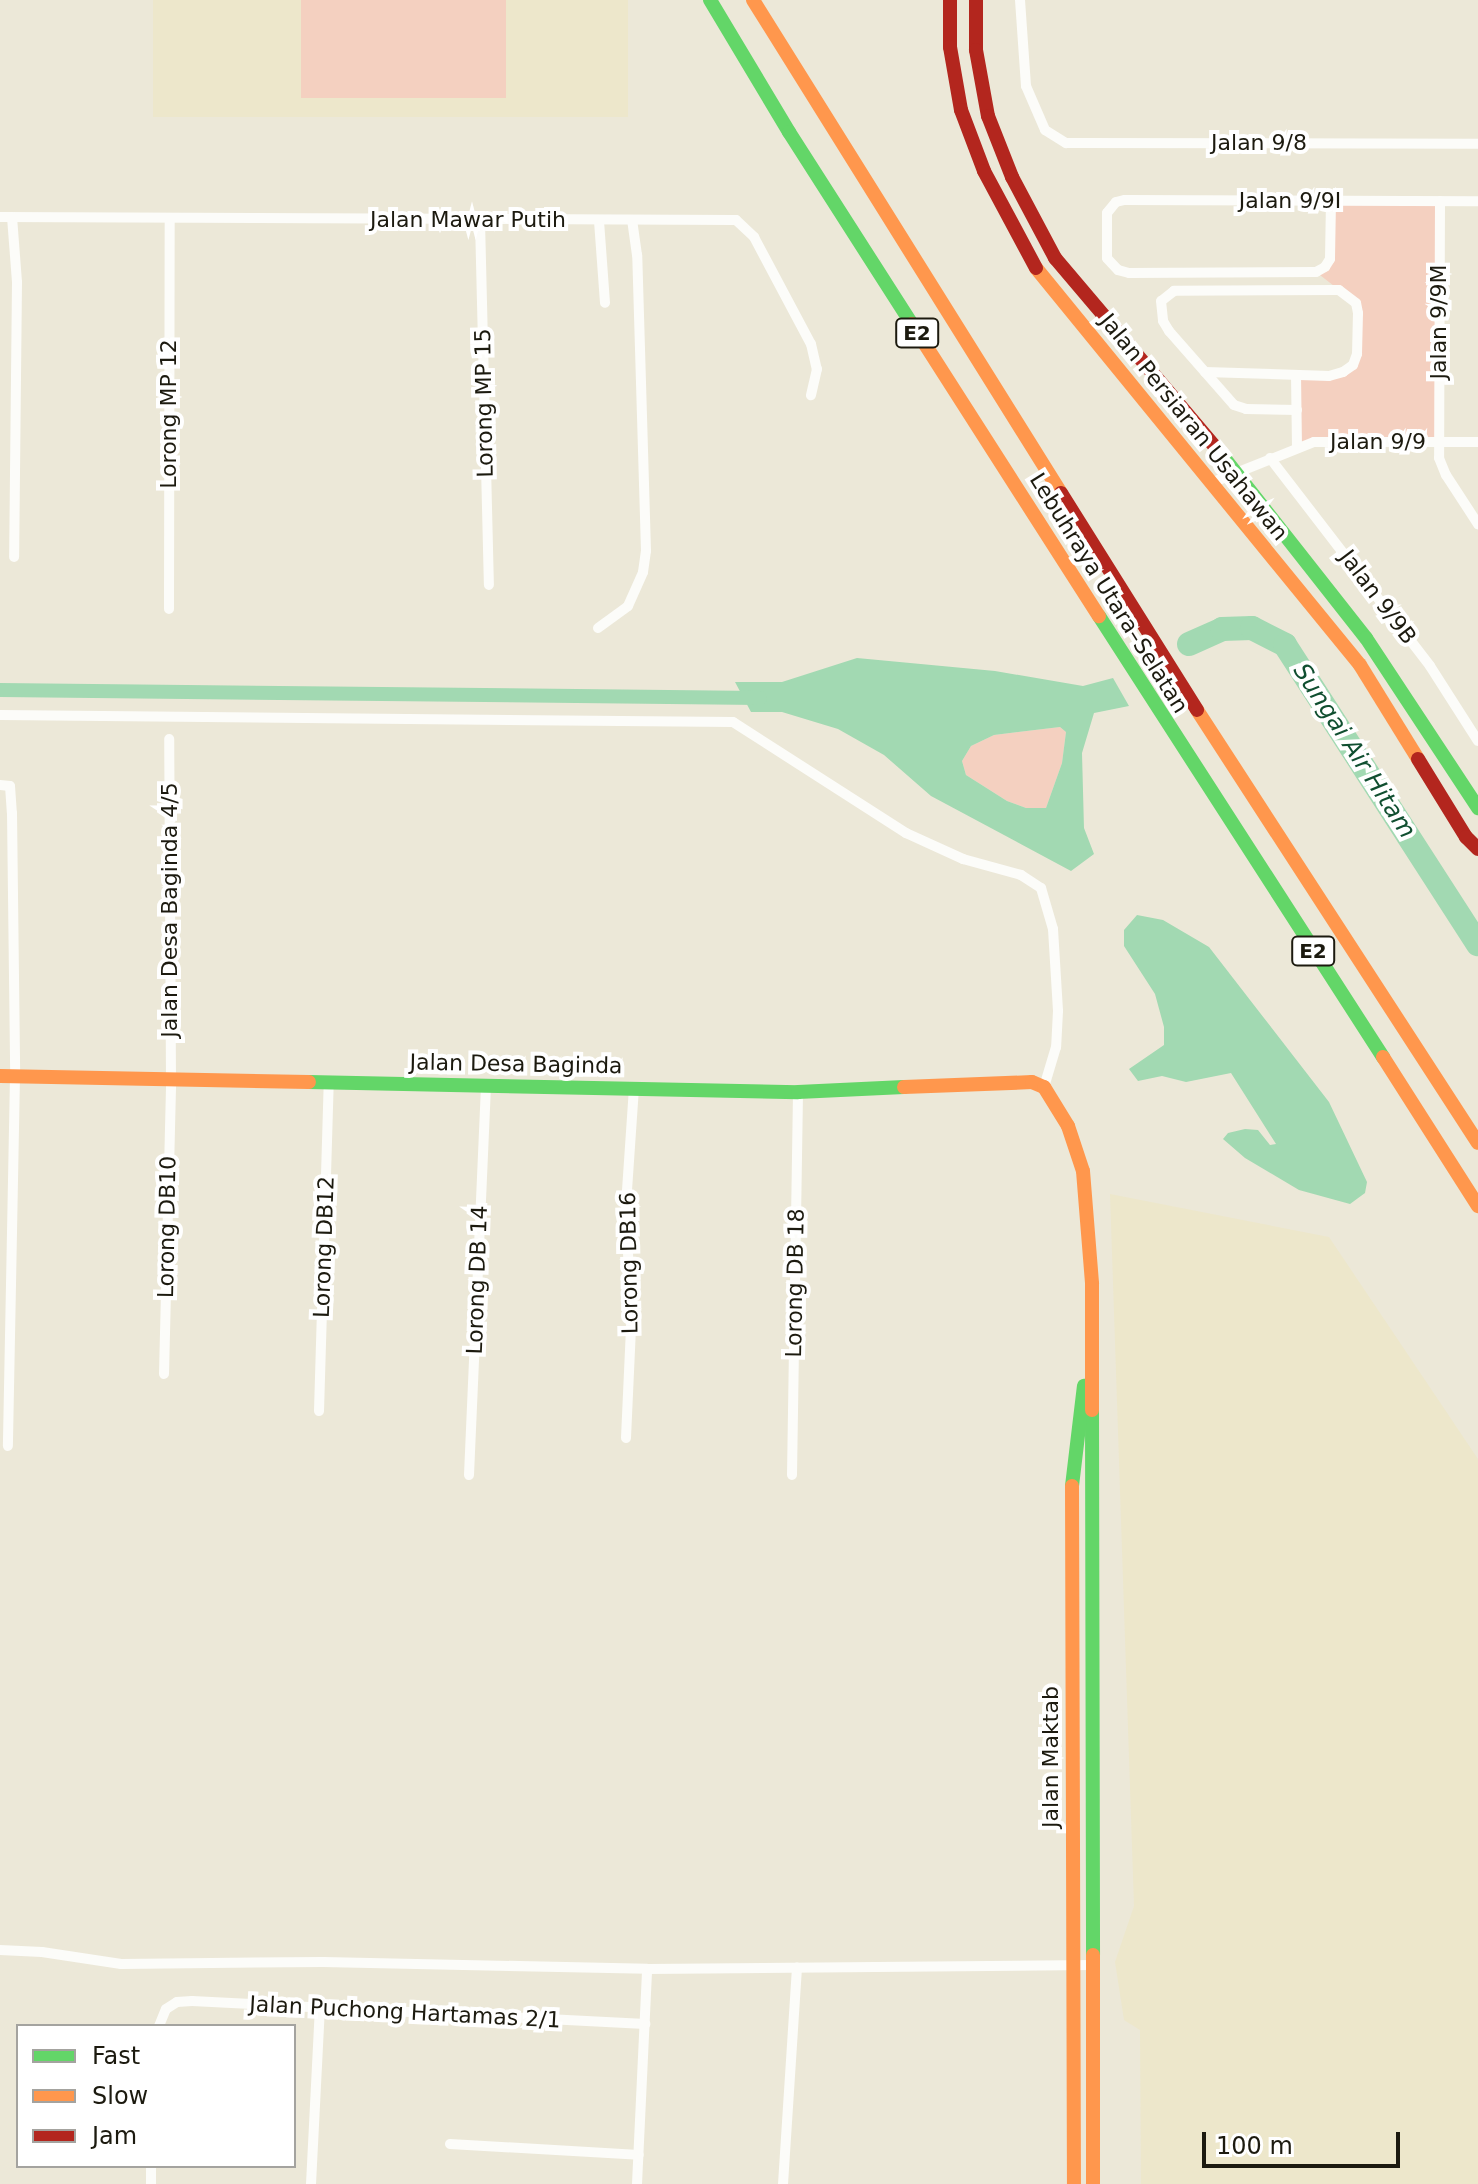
<!DOCTYPE html>
<meta charset="utf-8">
<style>
body{margin:0}
#map{position:relative;width:1478px;height:2184px;overflow:hidden;background:#ece8d8;font-family:"DejaVu Sans",sans-serif}
div>[style]{position:absolute}
[style*='--x']{left:calc(var(--x)*1px);top:calc(var(--y)*1px);width:calc(var(--w)*1px);rotate:calc(var(--a)*1deg)}
.built>*{inset:0;background:#ede7cb;transform-origin:0 0}
.green>*{inset:0;background:#f4d0c0;transform-origin:0 0}
.water>*{inset:0;background:#a2d9b2}
.canal>*{height:14px;margin:-7px;padding:0 7px;transform-origin:7px;border-radius:7px;background:#a2d9b2}
.river>*{height:24px;margin:-12px;padding:0 12px;transform-origin:12px;border-radius:12px;background:#a2d9b2}
.street>*{height:10px;margin:-5px;padding:0 5px;transform-origin:5px;border-radius:5px;background:#fcfcf9}
.fast>*{height:14px;margin:-7px;padding:0 7px;transform-origin:7px;border-radius:7px;background:#63d668}
.slow>*{height:14px;margin:-7px;padding:0 7px;transform-origin:7px;border-radius:7px;background:#ff974d}
.jam>*{height:14px;margin:-7px;padding:0 7px;transform-origin:7px;border-radius:7px;background:#b3261e}
span{translate:-50% -50%;white-space:nowrap;text-align:center;line-height:1.15;-webkit-text-stroke:8px #fff;paint-order:stroke}
.shield-label span{padding:2px 6px;background:#fff;border:2px solid;border-radius:6px;-webkit-text-stroke-width:0}
.shield-label{font-size:20px;color:#1c1a0f;font-weight:700}
.street-label{font-size:22px;color:#1c1a0f}
.water-label{font-size:24px;color:#104f30;font-style:italic}
.legend{position:absolute;left:16px;top:2024px;width:280px;height:144px;box-sizing:border-box;background:#fff;border:2px solid #a4a39f;margin:0;padding:10px 14px;list-style:none;font-size:24px;color:#1c1a0f}
.legend li{display:flex;align-items:center;gap:16px;height:40px}
.legend b{width:40px;border:2px solid #a4a39f}
.scale{position:absolute;left:1202px;top:2132px;width:198px;height:36px;box-sizing:border-box;border:4px solid #1c1a0f;border-top:0;padding-left:10px;font-size:24px;line-height:28px;white-space:nowrap;color:#1c1a0f;-webkit-text-stroke:6px #fff;paint-order:stroke}
</style>
<div id="map">
<div class="built">
<div style="left:153px;top:0;width:475px;height:117px"></div>
<div style="clip-path:polygon(1110px 1194px,1329px 1237px,1478px 1459px,1478px 2184px,1141px 2184px,1140px 2030px,1124px 2020px,1115px 1962px,1134px 1906px)"></div>
</div>
<div class="green">
<div style="left:301px;top:0;width:205px;height:98px"></div>
<div style="clip-path:polygon(1331px 201px,1440px 201px,1439px 442px,1297px 446px,1296px 375px,1329px 376px,1353px 365px,1356px 303px,1316px 272px,1325px 267px)"></div>
<div style="clip-path:polygon(1060px 727px,1066px 732px,1062px 763px,1046px 808px,1026px 808px,1007px 801px,966px 775px,962px 761px,971px 746px,994px 735px)"></div>
</div>
<div class="water">
<div style="clip-path:polygon(evenodd,857px 658px,995px 671px,1083px 686px,1113px 678px,1129px 706px,1094px 713px,1082px 753px,1084px 828px,1094px 854px,1071px 871px,931px 796px,884px 755px,838px 729px,782px 712px,751px 712px,735px 682px,782px 682px,857px 658px,1060px 727px,1066px 732px,1062px 763px,1046px 808px,1026px 808px,1007px 801px,966px 775px,962px 761px,971px 746px,994px 735px,1060px 727px)"></div>
<div style="clip-path:polygon(1137px 915px,1163px 920px,1209px 947px,1329px 1102px,1367px 1182px,1365px 1193px,1350px 1204px,1299px 1190px,1245px 1158px,1223px 1139px,1228px 1133px,1245px 1129px,1258px 1130px,1270px 1145px,1276px 1144px,1231px 1073px,1186px 1082px,1162px 1076px,1138px 1081px,1129px 1069px,1164px 1045px,1164px 1027px,1155px 994px,1124px 946px,1124px 930px)"></div>
</div>
<div class="canal">
<div style="--x:0;--y:690;--w:760;--a:0.6"></div>
</div>
<div class="river">
<div style="--x:1189;--y:644;--w:36;--a:-24"></div>
<div style="--x:1222;--y:629;--w:30;--a:-2"></div>
<div style="--x:1252;--y:628;--w:37;--a:27"></div>
<div style="--x:1285;--y:645;--w:356;--a:57.2"></div>
</div>
<div class="street">
<div style="--x:1020;--y:0;--w:86;--a:86"></div>
<div style="--x:1026;--y:86;--w:48;--a:66.6"></div>
<div style="--x:1045;--y:130;--w:25;--a:32"></div>
<div style="--x:1066;--y:143;--w:412;--a:0.1"></div>
<div style="--x:1331;--y:201;--w:58;--a:91"></div>
<div style="--x:1330;--y:259;--w:9;--a:122"></div>
<div style="--x:1325;--y:267;--w:10;--a:151"></div>
<div style="--x:1316;--y:272;--w:187;--a:179.7"></div>
<div style="--x:1129;--y:273;--w:11;--a:-165"></div>
<div style="--x:1118;--y:270;--w:16;--a:-133"></div>
<div style="--x:1107;--y:258;--w:45;--a:-90"></div>
<div style="--x:1107;--y:213;--w:14;--a:-51"></div>
<div style="--x:1116;--y:202;--w:9;--a:-13"></div>
<div style="--x:1125;--y:200;--w:353;--a:0.2"></div>
<div style="--x:1440;--y:201;--w:257;--a:90.2"></div>
<div style="--x:1439;--y:458;--w:18;--a:68"></div>
<div style="--x:1446;--y:475;--w:59;--a:56.9"></div>
<div style="--x:0;--y:217;--w:736;--a:0.23"></div>
<div style="--x:736;--y:220;--w:25;--a:43"></div>
<div style="--x:754;--y:237;--w:121;--a:62"></div>
<div style="--x:811;--y:344;--w:26;--a:77"></div>
<div style="--x:817;--y:369;--w:27;--a:103"></div>
<div style="--x:12;--y:217;--w:65;--a:85.6"></div>
<div style="--x:17;--y:282;--w:275;--a:90.6"></div>
<div style="--x:480;--y:221;--w:364;--a:88.6"></div>
<div style="--x:599;--y:221;--w:82;--a:85.8"></div>
<div style="--x:1205;--y:372;--w:124;--a:1.8"></div>
<div style="--x:1329;--y:376;--w:15;--a:-16"></div>
<div style="--x:1343;--y:372;--w:12;--a:-35"></div>
<div style="--x:1353;--y:365;--w:12;--a:-70"></div>
<div style="--x:1357;--y:354;--w:41;--a:-88.6"></div>
<div style="--x:1358;--y:313;--w:10;--a:-101"></div>
<div style="--x:1356;--y:303;--w:21;--a:-143"></div>
<div style="--x:1339;--y:290;--w:165;--a:179.7"></div>
<div style="--x:1174;--y:291;--w:16;--a:142"></div>
<div style="--x:1161;--y:301;--w:20;--a:84"></div>
<div style="--x:1163;--y:321;--w:12;--a:59"></div>
<div style="--x:1169;--y:331;--w:98;--a:48.7"></div>
<div style="--x:1234;--y:405;--w:13;--a:18"></div>
<div style="--x:1246;--y:409;--w:51;--a:1.1"></div>
<div style="--x:1296;--y:375;--w:71;--a:89.2"></div>
<div style="--x:1270;--y:458;--w:262;--a:52.4"></div>
<div style="--x:1430;--y:666;--w:89;--a:57.4"></div>
<div style="--x:1211;--y:483;--w:111;--a:-21.7"></div>
<div style="--x:1314;--y:442;--w:164;--a:0"></div>
<div style="--x:169;--y:609;--w:391;--a:-89.9"></div>
<div style="--x:598;--y:628;--w:37;--a:-36"></div>
<div style="--x:628;--y:606;--w:37;--a:-66"></div>
<div style="--x:643;--y:572;--w:21;--a:-82"></div>
<div style="--x:646;--y:551;--w:296;--a:-91.7"></div>
<div style="--x:637;--y:255;--w:34;--a:-98"></div>
<div style="--x:0;--y:715;--w:733;--a:0.55"></div>
<div style="--x:733;--y:722;--w:206;--a:32.7"></div>
<div style="--x:906;--y:833;--w:63;--a:24.5"></div>
<div style="--x:963;--y:859;--w:60;--a:15.4"></div>
<div style="--x:1021;--y:875;--w:24;--a:33"></div>
<div style="--x:1041;--y:888;--w:43;--a:73.7"></div>
<div style="--x:1053;--y:929;--w:82;--a:86.5"></div>
<div style="--x:1058;--y:1011;--w:36;--a:93"></div>
<div style="--x:1056;--y:1047;--w:42;--a:106.7"></div>
<div style="--x:0;--y:785;--w:10;--a:6"></div>
<div style="--x:10;--y:786;--w:27;--a:86"></div>
<div style="--x:12;--y:813;--w:263;--a:89.3"></div>
<div style="--x:15;--y:1076;--w:370;--a:91.1"></div>
<div style="--x:164;--y:1374;--w:293;--a:-88.6"></div>
<div style="--x:171;--y:1081;--w:342;--a:-90.3"></div>
<div style="--x:319;--y:1411;--w:328;--a:-88.3"></div>
<div style="--x:626;--y:1438;--w:111;--a:-87.4"></div>
<div style="--x:631;--y:1327;--w:122;--a:-92.3"></div>
<div style="--x:626;--y:1205;--w:118;--a:-86.1"></div>
<div style="--x:469;--y:1475;--w:390;--a:-87.5"></div>
<div style="--x:792;--y:1475;--w:383;--a:-89.1"></div>
<div style="--x:0;--y:1950;--w:42;--a:2.7"></div>
<div style="--x:42;--y:1952;--w:80;--a:8.6"></div>
<div style="--x:121;--y:1964;--w:202;--a:-0.6"></div>
<div style="--x:323;--y:1962;--w:324;--a:1.2"></div>
<div style="--x:647;--y:1969;--w:445;--a:-0.5"></div>
<div style="--x:159;--y:2026;--w:18;--a:-68"></div>
<div style="--x:166;--y:2009;--w:13;--a:-32"></div>
<div style="--x:177;--y:2002;--w:15;--a:-4"></div>
<div style="--x:192;--y:2001;--w:454;--a:2.9"></div>
<div style="--x:450;--y:2144;--w:189;--a:3.3"></div>
<div style="--x:151;--y:2184;--w:18;--a:-90"></div>
<div style="--x:311;--y:2184;--w:177;--a:-87.1"></div>
<div style="--x:637;--y:2184;--w:215;--a:-87.3"></div>
<div style="--x:783;--y:2184;--w:217;--a:-86.3"></div>
</div>
<div class="fast">
<div style="--x:710;--y:0;--w:154;--a:59.1"></div>
<div style="--x:789;--y:132;--w:228;--a:57.4"></div>
<div style="--x:1218;--y:450;--w:239;--a:51.8"></div>
<div style="--x:1366;--y:638;--w:204;--a:56.6"></div>
<div style="--x:1099;--y:616;--w:525;--a:57.22"></div>
<div style="--x:309;--y:1082;--w:489;--a:1.2"></div>
<div style="--x:798;--y:1092;--w:106;--a:-2.7"></div>
<div style="--x:1092;--y:1410;--w:545;--a:89.89"></div>
<div style="--x:1072;--y:1486;--w:101;--a:-83.2"></div>
</div>
<div class="slow">
<div style="--x:753;--y:0;--w:581;--a:58.01"></div>
<div style="--x:1036;--y:268;--w:512;--a:50.78"></div>
<div style="--x:1360;--y:665;--w:110;--a:58.3"></div>
<div style="--x:912;--y:324;--w:347;--a:57.4"></div>
<div style="--x:1197;--y:710;--w:516;--a:57.02"></div>
<div style="--x:1383;--y:1057;--w:177;--a:57.5"></div>
<div style="--x:0;--y:1076;--w:309;--a:1.1"></div>
<div style="--x:904;--y:1087;--w:128;--a:-2.2"></div>
<div style="--x:1032;--y:1082;--w:13;--a:23"></div>
<div style="--x:1044;--y:1087;--w:46;--a:58.4"></div>
<div style="--x:1068;--y:1126;--w:47;--a:71.6"></div>
<div style="--x:1083;--y:1171;--w:113;--a:85.4"></div>
<div style="--x:1092;--y:1284;--w:126;--a:90"></div>
<div style="--x:1072;--y:1486;--w:698;--a:89.84"></div>
<div style="--x:1093;--y:1955;--w:229;--a:90"></div>
</div>
<div class="jam">
<div style="--x:950;--y:0;--w:47;--a:90"></div>
<div style="--x:950;--y:47;--w:64;--a:80.1"></div>
<div style="--x:961;--y:110;--w:65;--a:69.3"></div>
<div style="--x:984;--y:171;--w:110;--a:61.8"></div>
<div style="--x:976;--y:0;--w:50;--a:90"></div>
<div style="--x:976;--y:50;--w:67;--a:79.7"></div>
<div style="--x:988;--y:116;--w:66;--a:68.5"></div>
<div style="--x:1012;--y:177;--w:92;--a:62"></div>
<div style="--x:1055;--y:258;--w:252;--a:49.7"></div>
<div style="--x:1061;--y:493;--w:256;--a:57.9"></div>
<div style="--x:1418;--y:759;--w:92;--a:58.4"></div>
<div style="--x:1466;--y:837;--w:17;--a:45"></div>
</div>
<div class="shield-label">
<span style="left:917px;top:333px">E2</span>
<span style="left:1313px;top:951px">E2</span>
</div>
<div class="street-label">
<span style="left:1259px;top:143px">Jalan 9/8</span>
<span style="left:1290px;top:201px">Jalan 9/9I</span>
<span style="left:468px;top:220px">Jalan Mawar Putih</span>
<span style="left:1439px;top:322px;rotate:-90deg">Jalan 9/9M</span>
<span style="left:484px;top:403px;rotate:-91deg">Lorong MP 15</span>
<span style="left:169px;top:414px;rotate:-90deg">Lorong MP 12</span>
<span style="left:1194px;top:427px;rotate:51deg">Jalan Persiaran Usahawan</span>
<span style="left:1378px;top:442px">Jalan 9/9</span>
<span style="left:1109px;top:593px;rotate:58deg">Lebuhraya Utara–Selatan</span>
<span style="left:1378px;top:597px;rotate:53deg">Jalan 9/9B</span>
<span style="left:170px;top:910px;rotate:-90deg">Jalan Desa Baginda 4/5</span>
<span style="left:516px;top:1064px;rotate:1deg">Jalan Desa Baginda</span>
<span style="left:167px;top:1227px;rotate:-89deg">Lorong DB10</span>
<span style="left:324px;top:1247px;rotate:-88deg">Lorong DB12</span>
<span style="left:629px;top:1263px;rotate:-91deg">Lorong DB16</span>
<span style="left:477px;top:1280px;rotate:-88deg">Lorong DB 14</span>
<span style="left:795px;top:1283px;rotate:-89deg">Lorong DB 18</span>
<span style="left:1051px;top:1757px;rotate:-90deg">Jalan Maktab</span>
<span style="left:405px;top:2012px;rotate:3deg">Jalan Puchong Hartamas 2/1</span>
</div>
<div class="water-label">
<span style="left:1354px;top:751px;rotate:57deg">Sungai Air Hitam</span>
</div>
<ul class="legend">
<li><b style="height:10px;background:#63d668"></b>Fast</li>
<li><b style="height:10px;background:#ff974d"></b>Slow</li>
<li><b style="height:10px;background:#b3261e"></b>Jam</li>
</ul>
<div class="scale">100 m</div>
</div>
